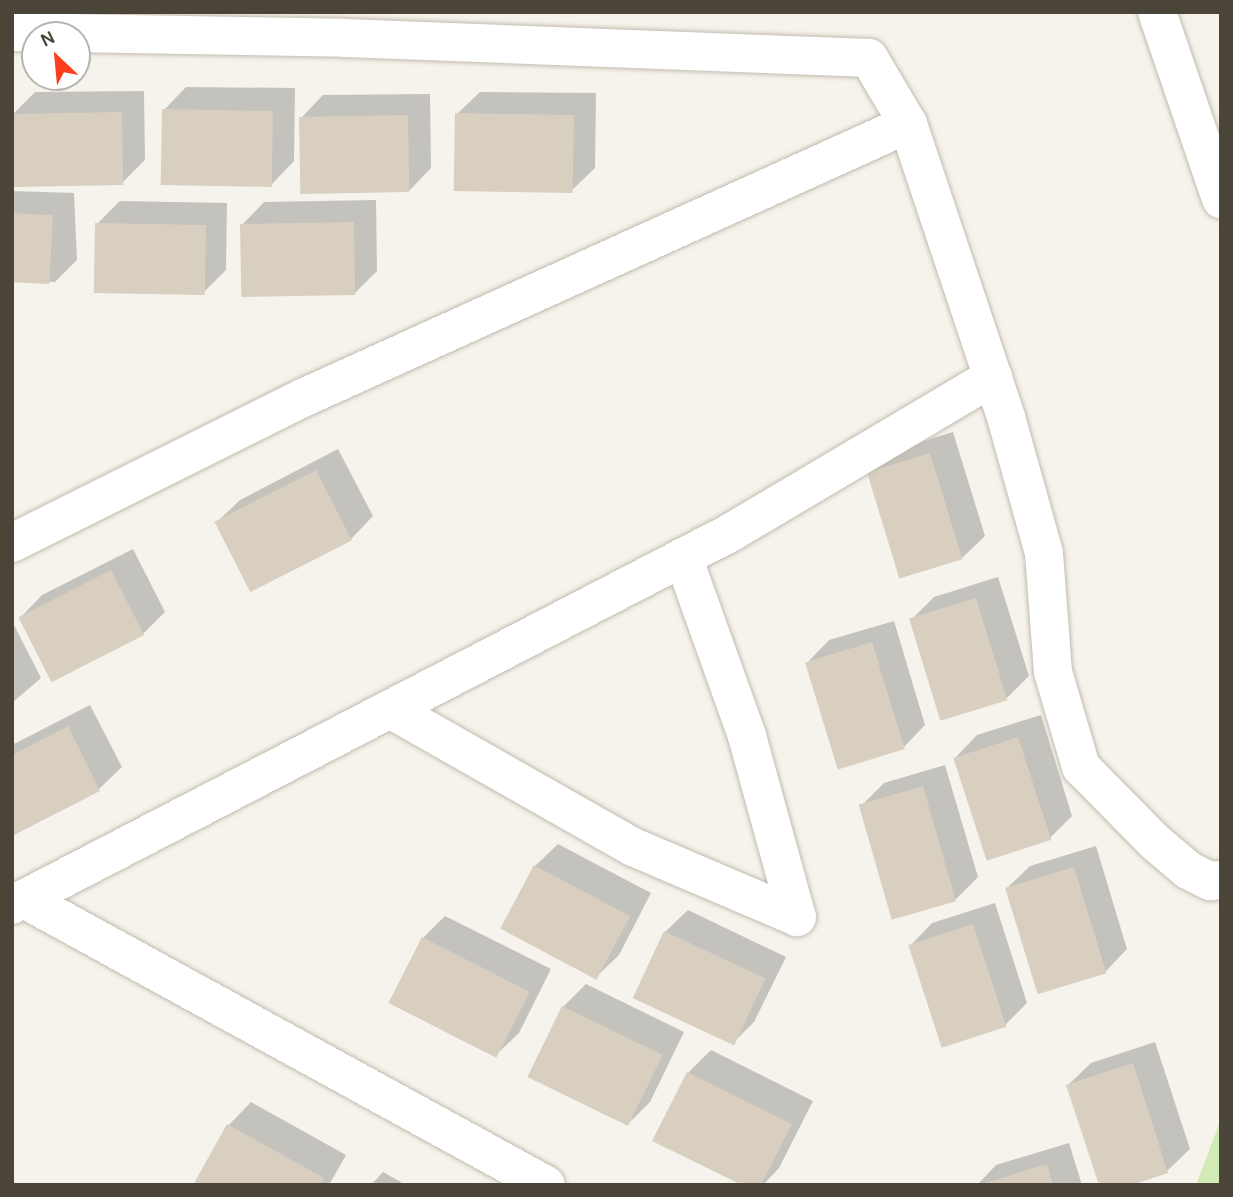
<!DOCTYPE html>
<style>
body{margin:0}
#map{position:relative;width:1233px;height:1197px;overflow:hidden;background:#f6f3ec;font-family:Karla,sans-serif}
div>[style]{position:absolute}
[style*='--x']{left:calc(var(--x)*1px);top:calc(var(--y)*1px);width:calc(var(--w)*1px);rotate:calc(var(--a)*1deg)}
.green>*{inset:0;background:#d2eab5}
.shadow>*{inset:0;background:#0003}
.building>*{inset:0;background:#d8cfc1;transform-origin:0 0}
.roads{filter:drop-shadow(0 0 2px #c2bbae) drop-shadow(0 0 2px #c2bbae)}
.minor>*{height:38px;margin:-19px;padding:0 19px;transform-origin:19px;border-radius:19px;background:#fff}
span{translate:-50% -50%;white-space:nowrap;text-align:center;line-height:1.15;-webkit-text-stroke:5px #fff;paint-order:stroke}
.frame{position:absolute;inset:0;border:14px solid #4b4439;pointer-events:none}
.north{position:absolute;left:21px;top:21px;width:70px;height:70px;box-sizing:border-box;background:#fff;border:2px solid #b7b4b0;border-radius:50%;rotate:334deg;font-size:19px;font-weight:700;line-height:28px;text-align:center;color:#4b4439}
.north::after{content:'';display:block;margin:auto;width:24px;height:32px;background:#fc3f1d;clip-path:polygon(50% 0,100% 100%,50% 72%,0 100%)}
</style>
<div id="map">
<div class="green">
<div style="clip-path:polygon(1221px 1119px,1221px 1185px,1196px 1185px)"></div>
</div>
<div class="shadow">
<div style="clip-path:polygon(186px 87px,295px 88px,294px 161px,272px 184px,164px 110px)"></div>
<div style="clip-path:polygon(144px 91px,145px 160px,122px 183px,12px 115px,35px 92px)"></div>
<div style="clip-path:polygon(480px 92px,596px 93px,595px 168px,572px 190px,457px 114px)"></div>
<div style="clip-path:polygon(430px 94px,431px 168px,409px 191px,301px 118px,323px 95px)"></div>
<div style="clip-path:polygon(12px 191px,74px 193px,77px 260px,55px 282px,12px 280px)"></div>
<div style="clip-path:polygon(376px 200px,377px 271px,355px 293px,242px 225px,264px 202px)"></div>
<div style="clip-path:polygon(120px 201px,227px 203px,226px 270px,204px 292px,97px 224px)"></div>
<div style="clip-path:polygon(953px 432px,985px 536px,962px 558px,869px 473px,891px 451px)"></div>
<div style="clip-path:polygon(338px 449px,373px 516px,351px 539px,217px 522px,240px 500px)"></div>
<div style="clip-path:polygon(133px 549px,165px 612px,143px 634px,20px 618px,42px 595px)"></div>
<div style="clip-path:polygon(998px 577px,1029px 676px,1007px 698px,911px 620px,934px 597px)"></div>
<div style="clip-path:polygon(12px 621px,41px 678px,12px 703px)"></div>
<div style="clip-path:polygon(894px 621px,925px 725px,903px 748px,807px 663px,829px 640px)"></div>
<div style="clip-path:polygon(90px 705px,122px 767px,99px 789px,12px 834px,12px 745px)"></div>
<div style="clip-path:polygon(1041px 715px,1072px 816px,1050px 838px,955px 758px,977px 735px)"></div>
<div style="clip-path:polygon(945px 765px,978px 877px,956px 899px,861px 806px,884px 783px)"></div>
<div style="clip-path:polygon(558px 844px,651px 893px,619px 955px,596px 977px,535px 866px)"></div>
<div style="clip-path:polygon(1096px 846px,1127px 949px,1105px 972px,1007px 888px,1030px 866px)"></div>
<div style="clip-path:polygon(995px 903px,1027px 1003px,1005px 1025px,910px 946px,932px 923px)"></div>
<div style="clip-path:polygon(688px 910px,786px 957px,754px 1022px,732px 1044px,665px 932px)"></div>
<div style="clip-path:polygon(445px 916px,551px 969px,519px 1033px,496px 1055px,423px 938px)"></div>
<div style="clip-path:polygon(586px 984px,684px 1032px,650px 1102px,628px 1124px,563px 1007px)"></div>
<div style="clip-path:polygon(1155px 1042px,1190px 1149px,1167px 1171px,1126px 1185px,1068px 1085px,1091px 1063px)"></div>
<div style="clip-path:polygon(711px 1050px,813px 1101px,779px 1168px,763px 1185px,746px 1185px,688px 1073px)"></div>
<div style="clip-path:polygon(251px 1102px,346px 1155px,329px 1185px,195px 1184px,229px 1125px)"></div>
<div style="clip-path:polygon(1069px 1143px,1082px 1185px,977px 1185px,996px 1165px)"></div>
<div style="clip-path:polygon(383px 1172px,406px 1185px,371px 1185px)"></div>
</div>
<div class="building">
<div style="left:162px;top:109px;width:111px;height:76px;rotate:1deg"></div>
<div style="left:122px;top:112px;width:73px;height:110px;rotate:89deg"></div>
<div style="left:455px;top:113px;width:119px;height:78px;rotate:1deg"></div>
<div style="left:408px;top:115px;width:77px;height:109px;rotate:89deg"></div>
<div style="left:12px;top:213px;width:41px;height:69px;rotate:3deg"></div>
<div style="left:354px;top:222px;width:73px;height:114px;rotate:89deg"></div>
<div style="left:95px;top:223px;width:111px;height:70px;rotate:1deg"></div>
<div style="left:930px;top:453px;width:111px;height:66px;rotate:73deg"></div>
<div style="left:316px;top:470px;width:79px;height:114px;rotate:63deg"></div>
<div style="left:111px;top:570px;width:73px;height:104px;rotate:63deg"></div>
<div style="left:976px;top:598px;width:107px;height:70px;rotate:73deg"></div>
<div style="left:872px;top:642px;width:112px;height:70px;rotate:73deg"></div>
<div style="clip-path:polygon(68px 726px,100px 791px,12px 836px,12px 755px)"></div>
<div style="left:1018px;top:737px;width:108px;height:68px;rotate:72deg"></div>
<div style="left:923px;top:786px;width:120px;height:67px;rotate:74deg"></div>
<div style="left:534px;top:865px;width:109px;height:72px;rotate:28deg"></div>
<div style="left:1074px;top:867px;width:111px;height:72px;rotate:73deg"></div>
<div style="left:973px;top:924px;width:108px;height:68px;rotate:72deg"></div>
<div style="left:664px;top:931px;width:112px;height:74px;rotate:25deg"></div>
<div style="left:422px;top:937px;width:121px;height:74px;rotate:27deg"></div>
<div style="left:562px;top:1006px;width:112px;height:79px;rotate:26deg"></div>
<div style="clip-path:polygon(1133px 1063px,1168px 1173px,1132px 1185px,1099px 1185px,1066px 1085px)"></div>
<div style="clip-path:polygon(687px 1072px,792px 1124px,761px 1185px,742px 1185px,652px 1141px)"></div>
<div style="clip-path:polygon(227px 1124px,324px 1178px,320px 1185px,193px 1185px)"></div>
<div style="clip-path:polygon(1047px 1164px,1053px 1185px,982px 1185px,982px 1184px)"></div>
</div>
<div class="roads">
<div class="minor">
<div style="--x:1157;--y:12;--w:198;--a:71.1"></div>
<div style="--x:12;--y:32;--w:333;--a:1"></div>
<div style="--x:345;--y:38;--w:524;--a:2.19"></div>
<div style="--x:869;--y:58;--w:77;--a:59.4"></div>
<div style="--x:908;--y:124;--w:309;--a:71.5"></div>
<div style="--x:1006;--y:417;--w:141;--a:74.4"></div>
<div style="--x:1044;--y:553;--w:119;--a:85.7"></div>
<div style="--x:1053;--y:672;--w:99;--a:73.6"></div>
<div style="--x:1081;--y:767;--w:105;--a:45.4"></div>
<div style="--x:1155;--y:842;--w:43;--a:40.3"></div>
<div style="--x:1188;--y:870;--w:25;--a:27"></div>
<div style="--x:1210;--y:881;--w:11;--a:-5"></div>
<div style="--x:12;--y:543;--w:327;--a:-26.5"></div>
<div style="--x:305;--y:397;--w:662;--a:-24.36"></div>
<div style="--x:683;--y:557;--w:190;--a:70.3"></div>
<div style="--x:747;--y:736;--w:188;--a:74.6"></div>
<div style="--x:390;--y:709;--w:279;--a:29.6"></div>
<div style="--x:633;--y:847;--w:178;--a:23.1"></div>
<div style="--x:24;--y:899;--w:595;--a:28.72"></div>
<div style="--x:12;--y:905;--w:809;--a:-27.39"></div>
<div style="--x:730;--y:533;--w:306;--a:-30.7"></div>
</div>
</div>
<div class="frame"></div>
<div class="north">N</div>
</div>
